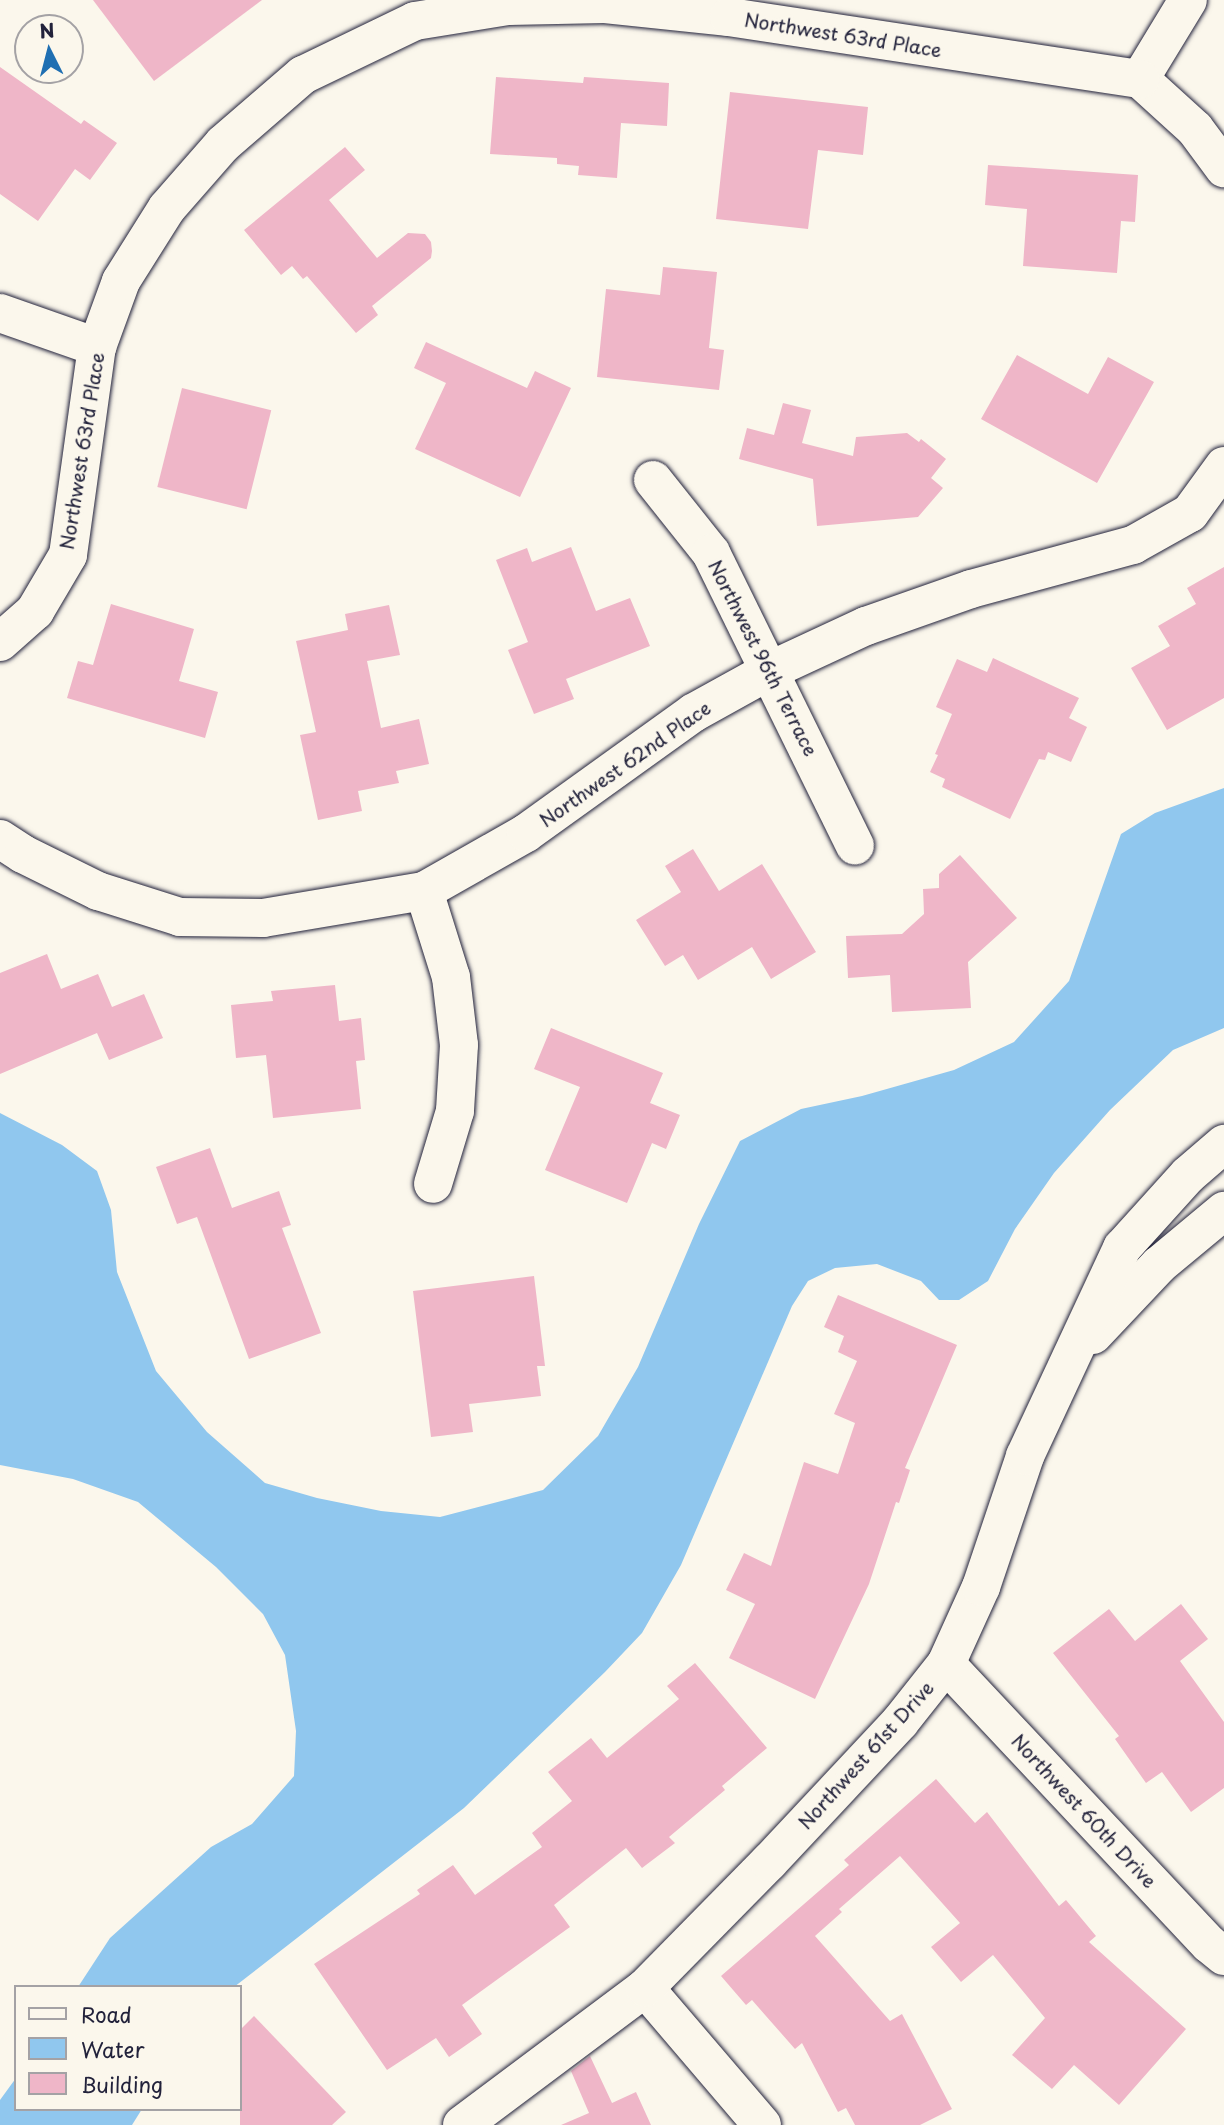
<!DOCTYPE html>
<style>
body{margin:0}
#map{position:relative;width:1224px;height:2125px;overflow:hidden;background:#fbf7ec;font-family:"Playpen Sans",sans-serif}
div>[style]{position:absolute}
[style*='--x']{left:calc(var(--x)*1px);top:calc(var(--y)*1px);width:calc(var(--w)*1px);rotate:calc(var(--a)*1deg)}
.water>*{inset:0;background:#90c7ee}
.building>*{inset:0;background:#efb6c8;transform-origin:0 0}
.roads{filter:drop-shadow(0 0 2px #22223b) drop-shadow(0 0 2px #22223b)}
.minor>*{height:38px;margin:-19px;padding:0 19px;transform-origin:19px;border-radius:19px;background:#fbf7ec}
span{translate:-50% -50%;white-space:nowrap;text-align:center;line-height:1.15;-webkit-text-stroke:6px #fbf7ec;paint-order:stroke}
.street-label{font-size:19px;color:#22223b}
.legend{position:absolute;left:14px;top:1985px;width:228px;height:126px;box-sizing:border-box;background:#fbf7ec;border:2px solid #a4a2a5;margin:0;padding:9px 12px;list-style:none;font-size:21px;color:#22223b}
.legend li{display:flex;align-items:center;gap:14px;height:35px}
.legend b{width:35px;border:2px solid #a4a2a5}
.north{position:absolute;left:14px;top:14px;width:70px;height:70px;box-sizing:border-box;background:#fbf7ec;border:2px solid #a4a2a5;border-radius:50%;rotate:354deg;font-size:19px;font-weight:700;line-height:28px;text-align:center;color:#22223b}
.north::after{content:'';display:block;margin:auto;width:24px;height:32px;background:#1f6fb2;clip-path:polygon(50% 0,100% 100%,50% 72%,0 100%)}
</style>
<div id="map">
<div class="water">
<div style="clip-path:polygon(1224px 788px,1224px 1028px,1173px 1050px,1110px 1110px,1054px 1173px,1015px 1229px,988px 1281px,959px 1300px,939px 1300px,921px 1281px,877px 1264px,835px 1268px,808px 1281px,792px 1306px,681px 1565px,642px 1633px,605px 1672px,464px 1808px,234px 1987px,78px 1987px,110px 1938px,211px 1847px,252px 1824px,294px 1776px,296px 1731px,285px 1655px,263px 1614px,216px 1567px,138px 1502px,73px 1479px,0 1465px,0 1113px,62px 1145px,97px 1171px,111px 1210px,117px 1272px,156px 1371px,207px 1432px,265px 1483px,317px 1498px,381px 1511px,440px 1517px,543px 1490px,598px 1436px,638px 1367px,699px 1224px,740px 1141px,801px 1109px,862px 1096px,954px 1070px,1014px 1042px,1069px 981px,1121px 834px,1155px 813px)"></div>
<div style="clip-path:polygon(16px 2078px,16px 2109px,142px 2109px,132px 2125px,0 2125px,0 2100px)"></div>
</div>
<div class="building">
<div style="clip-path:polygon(93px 0,262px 0,154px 81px)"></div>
<div style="clip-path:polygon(0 67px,81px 124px,84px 120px,117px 143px,90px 180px,75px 169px,38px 221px,0 194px)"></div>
<div style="clip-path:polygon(496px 77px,583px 83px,584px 77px,669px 83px,667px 126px,621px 123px,617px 178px,578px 175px,579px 166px,557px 164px,557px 158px,490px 154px)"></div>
<div style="clip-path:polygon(730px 92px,868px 107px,863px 155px,818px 150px,808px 229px,716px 219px)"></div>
<div style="clip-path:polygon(345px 147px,365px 170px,329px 200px,377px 258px,408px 233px,425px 234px,431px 242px,432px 251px,431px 258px,372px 306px,378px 315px,356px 333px,307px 276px,303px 279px,292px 266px,281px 275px,244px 230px)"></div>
<div style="clip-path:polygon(988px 165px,1138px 175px,1135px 222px,1121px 221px,1117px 273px,1023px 266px,1027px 209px,985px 205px)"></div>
<div style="clip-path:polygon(663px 267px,717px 272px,709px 348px,724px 350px,719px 390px,597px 377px,606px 289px,660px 295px)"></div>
<div style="clip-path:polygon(426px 342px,527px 388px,535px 371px,571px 388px,520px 497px,415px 449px,446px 383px,414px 368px)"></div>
<div style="clip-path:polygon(1017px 355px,1088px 394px,1108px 357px,1154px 382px,1097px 483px,981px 419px)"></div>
<div style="left:182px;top:388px;width:92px;height:102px;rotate:14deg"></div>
<div style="clip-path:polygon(783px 403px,811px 410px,802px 443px,853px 456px,856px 437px,907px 433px,919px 442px,921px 439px,946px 459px,931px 478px,943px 488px,918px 517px,817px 526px,813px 479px,739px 459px,747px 428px,774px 435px)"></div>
<div style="clip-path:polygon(571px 547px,596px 611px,630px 598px,650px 646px,566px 679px,574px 699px,534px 714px,508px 650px,528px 642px,496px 560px,527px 548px,532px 562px)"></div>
<div style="clip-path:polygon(1224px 567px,1224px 698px,1167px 730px,1131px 668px,1170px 646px,1158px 626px,1196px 604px,1187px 588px)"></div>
<div style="clip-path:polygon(111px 604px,194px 629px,179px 681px,218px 692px,205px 738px,67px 698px,78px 661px,93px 665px)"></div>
<div style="clip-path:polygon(389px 605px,400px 655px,367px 661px,381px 728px,419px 719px,429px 764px,396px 771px,399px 783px,358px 791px,362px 811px,318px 820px,300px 735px,316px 732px,296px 641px,348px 630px,345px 614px)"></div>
<div style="clip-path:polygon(993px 658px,1079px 698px,1069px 718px,1087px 727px,1071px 762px,1048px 752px,1045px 760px,1039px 759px,1010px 819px,942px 787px,945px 779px,930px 772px,938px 755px,935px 754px,952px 714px,936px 707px,957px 659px,987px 672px)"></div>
<div style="clip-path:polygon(693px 849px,719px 891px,762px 864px,816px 952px,771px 979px,752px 947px,698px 980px,683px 955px,665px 966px,636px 920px,681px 892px,665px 866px)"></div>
<div style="clip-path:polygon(960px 855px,1017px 918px,968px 962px,971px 1008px,892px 1012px,890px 975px,848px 978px,846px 936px,902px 934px,924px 914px,923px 889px,939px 888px,939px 874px)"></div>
<div style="clip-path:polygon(47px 954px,61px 989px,98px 974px,112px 1007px,144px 994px,163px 1038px,109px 1060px,97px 1033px,0 1074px,0 973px)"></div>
<div style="clip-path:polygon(335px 985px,339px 1021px,361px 1018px,365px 1060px,356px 1061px,361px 1109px,273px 1118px,266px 1055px,236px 1058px,231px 1005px,273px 1001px,271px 991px)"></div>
<div style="clip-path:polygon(551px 1028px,663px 1073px,650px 1103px,680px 1115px,666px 1149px,652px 1143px,627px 1203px,545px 1170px,580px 1087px,534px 1069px)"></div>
<div style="clip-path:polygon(210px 1148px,232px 1208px,279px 1191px,291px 1225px,282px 1228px,321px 1333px,249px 1359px,197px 1217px,177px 1224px,156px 1167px)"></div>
<div style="clip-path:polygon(534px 1276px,545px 1366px,537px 1366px,541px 1396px,469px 1404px,473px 1432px,431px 1437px,413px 1291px)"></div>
<div style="clip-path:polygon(838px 1295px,957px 1345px,905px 1468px,910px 1470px,899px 1503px,896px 1502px,869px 1584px,815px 1699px,729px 1658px,755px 1604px,726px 1590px,744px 1553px,771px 1566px,804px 1462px,838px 1474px,855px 1423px,834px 1414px,857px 1361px,838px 1352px,844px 1336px,824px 1327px)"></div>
<div style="clip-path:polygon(1181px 1604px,1208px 1639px,1180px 1661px,1224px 1722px,1224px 1788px,1191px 1812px,1162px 1772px,1146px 1783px,1115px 1739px,1119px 1736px,1053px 1653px,1109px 1609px,1135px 1641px)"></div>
<div style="clip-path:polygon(695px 1663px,767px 1748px,722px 1786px,725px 1790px,669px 1837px,675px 1843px,642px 1868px,626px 1848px,554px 1905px,570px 1927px,462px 2005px,482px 2034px,449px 2057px,436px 2038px,387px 2070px,314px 1964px,420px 1894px,417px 1890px,453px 1865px,475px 1895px,542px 1847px,532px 1833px,572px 1801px,548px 1772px,591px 1738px,607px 1758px,679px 1699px,667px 1686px)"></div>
<div style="clip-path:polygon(936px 1779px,975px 1823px,987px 1812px,1059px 1906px,1066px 1900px,1096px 1936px,1089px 1942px,1186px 2029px,1119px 2105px,1074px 2065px,1052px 2089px,1012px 2055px,1045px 2018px,993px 1955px,961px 1982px,931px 1947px,960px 1923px,900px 1856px,839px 1909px,842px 1912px,815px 1936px,890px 2021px,902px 2014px,952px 2109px,920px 2125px,855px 2125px,846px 2108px,838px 2112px,802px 2043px,795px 2049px,752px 2000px,746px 2005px,721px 1976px,849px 1865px,844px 1860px)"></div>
<div style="clip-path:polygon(254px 2016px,346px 2112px,332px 2125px,240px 2125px,240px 2030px)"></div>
<div style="clip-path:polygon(590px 2056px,612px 2103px,636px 2092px,651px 2125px,561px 2125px,589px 2113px,571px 2071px)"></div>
</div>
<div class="roads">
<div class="minor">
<div style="--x:1140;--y:79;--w:74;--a:42.3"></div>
<div style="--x:1195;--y:129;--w:49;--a:53.4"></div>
<div style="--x:1140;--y:79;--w:92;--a:-58.7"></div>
<div style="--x:0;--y:313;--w:103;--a:19.3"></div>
<div style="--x:653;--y:480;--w:93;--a:51.5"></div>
<div style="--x:711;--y:553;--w:326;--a:63.8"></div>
<div style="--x:0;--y:642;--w:47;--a:-41.5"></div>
<div style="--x:35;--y:611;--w:65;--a:-59.5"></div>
<div style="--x:68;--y:555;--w:210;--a:-82.1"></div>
<div style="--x:97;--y:347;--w:70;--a:-70"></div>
<div style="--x:121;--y:281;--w:86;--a:-57.8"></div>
<div style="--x:167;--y:208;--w:85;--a:-48.8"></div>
<div style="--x:223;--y:144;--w:106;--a:-40.8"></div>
<div style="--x:303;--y:75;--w:124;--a:-25.7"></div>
<div style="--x:415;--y:21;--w:94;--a:-9.2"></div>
<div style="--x:508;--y:6;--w:97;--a:-1.2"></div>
<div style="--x:605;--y:4;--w:125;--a:6"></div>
<div style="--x:729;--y:17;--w:416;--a:8.6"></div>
<div style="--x:0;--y:839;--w:27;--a:33"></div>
<div style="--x:23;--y:854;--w:84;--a:26.3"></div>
<div style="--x:98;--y:891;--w:86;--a:17.6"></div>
<div style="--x:180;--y:917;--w:83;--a:0.7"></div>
<div style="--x:263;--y:918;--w:163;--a:-9.5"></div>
<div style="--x:424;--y:891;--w:117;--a:-29.6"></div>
<div style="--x:526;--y:833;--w:206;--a:-35.7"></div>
<div style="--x:693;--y:713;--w:89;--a:-28.9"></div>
<div style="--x:771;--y:670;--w:105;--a:-24.9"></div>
<div style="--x:866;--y:626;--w:111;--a:-19.4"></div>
<div style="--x:971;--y:589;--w:168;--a:-15.2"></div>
<div style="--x:1133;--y:545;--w:65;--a:-29.3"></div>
<div style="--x:1190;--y:513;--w:58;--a:-54.1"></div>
<div style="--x:424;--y:891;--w:90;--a:72.6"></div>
<div style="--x:451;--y:977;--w:68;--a:83.3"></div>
<div style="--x:459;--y:1045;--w:66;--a:93.5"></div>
<div style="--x:455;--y:1111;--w:76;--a:106.8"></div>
<div style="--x:1093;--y:1335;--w:96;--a:-46.7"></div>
<div style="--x:1159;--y:1265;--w:85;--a:-39.7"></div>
<div style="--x:946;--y:1664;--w:384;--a:46.8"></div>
<div style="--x:1209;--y:1944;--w:19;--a:39"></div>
<div style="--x:645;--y:1988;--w:180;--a:49.5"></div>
<div style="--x:462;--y:2125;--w:229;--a:-36.8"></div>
<div style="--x:645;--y:1988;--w:177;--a:-45.5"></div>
<div style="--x:769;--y:1862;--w:192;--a:-46.9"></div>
<div style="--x:900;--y:1722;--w:74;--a:-51.6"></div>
<div style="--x:946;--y:1664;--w:85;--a:-65.6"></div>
<div style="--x:981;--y:1587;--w:138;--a:-71.4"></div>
<div style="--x:1025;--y:1456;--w:230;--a:-65"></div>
<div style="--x:1122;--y:1248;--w:98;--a:-47.9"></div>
<div style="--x:1188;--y:1175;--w:48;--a:-40.7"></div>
</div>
</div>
<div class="street-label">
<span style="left:843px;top:35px;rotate:9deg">Northwest 63rd Place</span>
<span style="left:82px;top:451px;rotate:-81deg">Northwest 63rd Place</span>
<span style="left:763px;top:658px;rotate:63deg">Northwest 96th Terrace</span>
<span style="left:625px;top:764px;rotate:-35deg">Northwest 62nd Place</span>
<span style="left:866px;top:1755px;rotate:-48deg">Northwest 61st Drive</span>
<span style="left:1084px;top:1811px;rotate:47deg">Northwest 60th Drive</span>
</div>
<ul class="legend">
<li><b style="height:9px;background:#fbf7ec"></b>Road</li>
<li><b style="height:19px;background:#90c7ee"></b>Water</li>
<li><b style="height:19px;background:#efb6c8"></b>Building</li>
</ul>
<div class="north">N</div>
</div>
